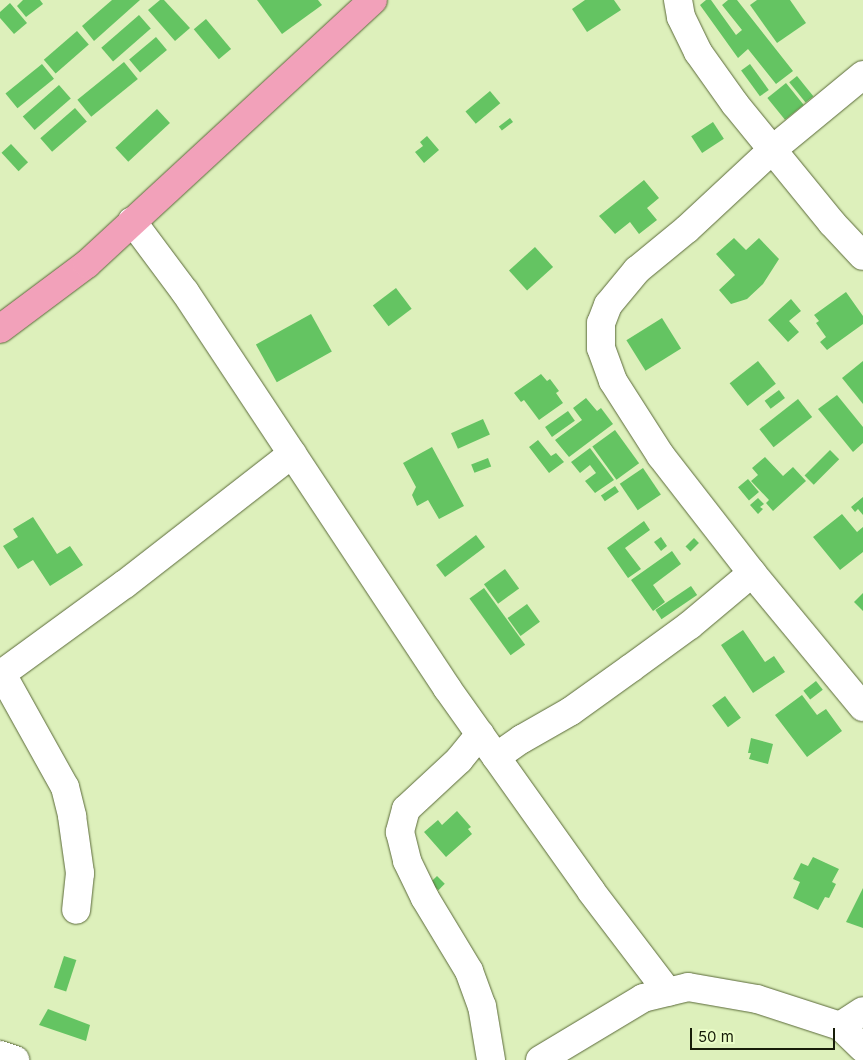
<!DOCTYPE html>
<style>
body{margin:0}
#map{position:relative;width:863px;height:1060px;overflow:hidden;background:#ddf0bb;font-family:Inter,sans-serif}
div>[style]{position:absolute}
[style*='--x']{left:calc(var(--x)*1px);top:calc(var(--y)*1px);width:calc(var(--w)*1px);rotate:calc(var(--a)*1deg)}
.building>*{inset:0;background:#64c462;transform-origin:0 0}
.roads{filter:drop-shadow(0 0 1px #5a6939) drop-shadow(0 0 1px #5a6939)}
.minor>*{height:28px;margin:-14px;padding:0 14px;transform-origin:14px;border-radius:14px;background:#fff}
.major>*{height:28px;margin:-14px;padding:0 14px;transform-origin:14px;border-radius:14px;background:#f2a1ba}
span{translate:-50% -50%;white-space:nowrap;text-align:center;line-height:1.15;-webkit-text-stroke:4.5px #eafdc7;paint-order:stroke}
.scale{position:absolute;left:690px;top:1028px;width:145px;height:22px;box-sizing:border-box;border:2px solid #171d09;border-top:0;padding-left:6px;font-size:15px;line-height:18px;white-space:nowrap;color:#171d09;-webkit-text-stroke:4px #eafdc7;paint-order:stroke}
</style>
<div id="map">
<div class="building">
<div style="clip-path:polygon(23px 0,40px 0,43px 4px,26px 17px,17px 6px)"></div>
<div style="clip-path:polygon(112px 0,140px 0,94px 41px,82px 26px)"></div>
<div style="clip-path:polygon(160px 0,164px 0,190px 28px,175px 41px,148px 10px)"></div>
<div style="clip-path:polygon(257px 0,318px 0,322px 5px,282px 34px)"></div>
<div style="clip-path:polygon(585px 0,614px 0,621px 10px,587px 32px,572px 9px)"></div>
<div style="clip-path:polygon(706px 0,711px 0,736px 35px,742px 30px,722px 5px,728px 0,737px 0,793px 71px,776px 84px,748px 49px,738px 58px,700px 5px)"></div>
<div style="clip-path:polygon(757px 0,790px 0,806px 23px,777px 43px,750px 5px)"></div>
<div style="clip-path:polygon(10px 3px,27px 23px,14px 34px,0 18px,0 12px)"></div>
<div style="left:139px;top:15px;width:18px;height:50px;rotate:49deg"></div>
<div style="left:206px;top:19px;width:39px;height:16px;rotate:50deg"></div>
<div style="left:77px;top:31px;width:18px;height:44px;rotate:49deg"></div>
<div style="left:156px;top:37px;width:17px;height:35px;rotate:50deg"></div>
<div style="left:124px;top:62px;width:22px;height:60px;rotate:51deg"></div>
<div style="left:42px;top:64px;width:19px;height:47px;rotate:51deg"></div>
<div style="left:750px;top:64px;width:32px;height:11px;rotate:54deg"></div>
<div style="left:797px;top:76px;width:26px;height:10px;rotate:51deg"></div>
<div style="left:786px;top:83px;width:28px;height:24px;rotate:51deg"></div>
<div style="left:59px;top:85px;width:18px;height:48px;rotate:49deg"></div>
<div style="left:490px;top:91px;width:16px;height:32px;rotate:50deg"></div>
<div style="left:75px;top:108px;width:18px;height:46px;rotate:49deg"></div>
<div style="left:157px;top:109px;width:19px;height:57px;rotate:47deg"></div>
<div style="left:510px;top:118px;width:5px;height:14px;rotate:53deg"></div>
<div style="left:713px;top:122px;width:20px;height:26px;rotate:57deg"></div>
<div style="clip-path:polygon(427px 136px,439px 150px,424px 163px,415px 152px,423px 146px,420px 142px)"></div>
<div style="left:11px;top:144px;width:25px;height:13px;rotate:47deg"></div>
<div style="clip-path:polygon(644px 180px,659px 198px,647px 208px,657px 220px,639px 234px,630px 222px,615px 234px,599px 216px)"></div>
<div style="clip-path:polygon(734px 238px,746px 250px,759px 238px,779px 259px,763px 284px,747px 299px,731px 304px,719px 290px,735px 275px,716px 254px)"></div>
<div style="left:535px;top:247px;width:27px;height:35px;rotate:48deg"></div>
<div style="left:396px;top:288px;width:26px;height:29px;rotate:53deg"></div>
<div style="clip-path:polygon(846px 292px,863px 316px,863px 324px,827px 350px,820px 342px,826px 337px,816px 323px,819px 321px,814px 315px)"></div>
<div style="clip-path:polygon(791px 299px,801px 311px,789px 321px,799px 332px,788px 342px,768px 320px)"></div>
<div style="left:311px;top:314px;width:43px;height:63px;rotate:61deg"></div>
<div style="left:662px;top:318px;width:36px;height:42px;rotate:58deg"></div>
<div style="left:758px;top:361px;width:29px;height:36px;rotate:52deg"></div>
<div style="clip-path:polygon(863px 361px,863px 404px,842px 378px)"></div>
<div style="clip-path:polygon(541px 374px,547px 381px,550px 379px,559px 391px,556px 393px,563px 403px,539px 420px,524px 400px,521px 402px,514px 393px)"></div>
<div style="left:779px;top:390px;width:10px;height:18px;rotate:53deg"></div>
<div style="clip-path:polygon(837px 395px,863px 427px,863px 443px,853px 452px,818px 409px)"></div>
<div style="clip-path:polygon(586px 398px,597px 411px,601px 408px,613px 424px,569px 457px,555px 440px,582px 420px,573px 408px)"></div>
<div style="left:798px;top:399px;width:23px;height:49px;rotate:52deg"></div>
<div style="left:568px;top:411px;width:12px;height:28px;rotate:55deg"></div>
<div style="left:483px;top:419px;width:17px;height:35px;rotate:66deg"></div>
<div style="left:615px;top:430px;width:41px;height:28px;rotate:54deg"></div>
<div style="clip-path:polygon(538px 440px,551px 456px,556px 453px,564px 462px,549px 473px,529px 447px)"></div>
<div style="clip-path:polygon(432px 447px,464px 506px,439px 519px,428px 500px,417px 506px,412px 495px,416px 487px,403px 463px)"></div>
<div style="clip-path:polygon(590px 448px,614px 480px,595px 493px,585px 481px,596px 473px,590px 465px,580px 473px,571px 462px)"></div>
<div style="left:830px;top:450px;width:13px;height:36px;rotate:45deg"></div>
<div style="clip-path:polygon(765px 457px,783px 476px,793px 467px,806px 481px,773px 511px,766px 503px,769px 500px,751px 481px,758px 475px,752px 468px)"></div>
<div style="left:488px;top:458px;width:9px;height:18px;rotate:69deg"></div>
<div style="left:643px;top:468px;width:32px;height:28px;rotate:56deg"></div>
<div style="left:748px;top:479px;width:17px;height:13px;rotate:50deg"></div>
<div style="left:615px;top:486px;width:7px;height:17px;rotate:56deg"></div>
<div style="clip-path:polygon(863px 497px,863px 515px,858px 509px,855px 512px,851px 507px)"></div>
<div style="clip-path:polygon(758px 498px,764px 504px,760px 507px,763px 509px,758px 514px,750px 505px)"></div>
<div style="clip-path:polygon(842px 514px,857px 532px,863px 527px,863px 552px,840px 570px,813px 537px)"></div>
<div style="clip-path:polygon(33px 517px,57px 554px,70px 546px,83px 565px,50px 586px,33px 560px,18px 569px,3px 546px,18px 537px,13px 529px)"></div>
<div style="clip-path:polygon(644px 521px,650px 530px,625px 548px,641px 569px,628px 578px,607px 548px)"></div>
<div style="left:476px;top:535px;width:15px;height:50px;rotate:53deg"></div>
<div style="clip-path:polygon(661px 537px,667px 546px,661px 551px,654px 542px)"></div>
<div style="left:694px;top:538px;width:7px;height:12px;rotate:45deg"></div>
<div style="clip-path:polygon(672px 551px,681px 564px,653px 585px,665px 602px,653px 611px,631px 580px)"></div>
<div style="left:505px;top:569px;width:24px;height:26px;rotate:54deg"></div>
<div style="left:691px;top:586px;width:11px;height:43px;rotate:56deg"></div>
<div style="left:484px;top:588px;width:70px;height:18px;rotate:54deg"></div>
<div style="clip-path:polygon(863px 593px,863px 611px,854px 602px)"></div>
<div style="left:527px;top:604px;width:22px;height:24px;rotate:54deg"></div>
<div style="clip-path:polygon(743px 630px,765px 662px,774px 656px,785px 672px,753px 693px,721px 645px)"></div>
<div style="left:816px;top:681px;width:11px;height:16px;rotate:52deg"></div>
<div style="clip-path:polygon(802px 695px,817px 715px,826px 709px,842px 731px,807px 757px,775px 715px)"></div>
<div style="left:725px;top:696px;width:27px;height:16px;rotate:54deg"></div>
<div style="clip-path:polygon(751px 738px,773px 744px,768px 764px,749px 759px,751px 753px,748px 753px)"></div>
<div style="clip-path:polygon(457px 811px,471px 827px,468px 829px,472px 834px,446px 857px,424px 832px,438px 820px,442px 825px)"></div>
<div style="clip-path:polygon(813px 857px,839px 869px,832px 882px,836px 884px,829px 898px,825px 897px,818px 910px,793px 898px,800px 882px,793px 879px,801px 863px,808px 866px)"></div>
<div style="left:437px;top:876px;width:11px;height:9px;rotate:45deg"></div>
<div style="clip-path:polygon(863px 888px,863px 928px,846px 922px)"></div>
<div style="left:64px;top:956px;width:13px;height:33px;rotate:18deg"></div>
<div style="clip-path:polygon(48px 1009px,90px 1025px,86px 1041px,39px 1025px)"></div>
</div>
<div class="roads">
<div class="minor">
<div style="--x:678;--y:0;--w:17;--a:80"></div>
<div style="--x:681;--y:17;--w:39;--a:64"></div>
<div style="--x:698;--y:52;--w:64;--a:54.6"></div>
<div style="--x:735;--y:104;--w:154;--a:50.8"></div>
<div style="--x:832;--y:223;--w:45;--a:46.8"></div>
<div style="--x:863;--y:75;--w:118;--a:140.5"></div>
<div style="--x:772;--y:150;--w:116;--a:137.1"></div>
<div style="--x:687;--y:229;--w:65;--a:140.6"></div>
<div style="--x:637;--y:270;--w:45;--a:129.6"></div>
<div style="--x:608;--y:305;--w:19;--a:111"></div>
<div style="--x:601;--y:323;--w:25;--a:90"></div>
<div style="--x:601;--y:348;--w:35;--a:70"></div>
<div style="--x:613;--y:381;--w:89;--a:57.4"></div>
<div style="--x:661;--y:456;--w:148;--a:52.1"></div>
<div style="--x:752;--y:573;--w:174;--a:50.4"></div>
<div style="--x:132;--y:221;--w:89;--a:53.3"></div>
<div style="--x:185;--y:292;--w:475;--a:56.5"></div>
<div style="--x:447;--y:688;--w:249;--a:54.6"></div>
<div style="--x:591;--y:891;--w:127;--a:52.7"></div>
<div style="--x:2;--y:674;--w:129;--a:60.9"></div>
<div style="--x:65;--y:787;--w:30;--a:76"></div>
<div style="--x:72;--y:816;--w:58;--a:82"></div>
<div style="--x:80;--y:873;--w:37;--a:96"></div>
<div style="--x:0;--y:675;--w:155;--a:-36.1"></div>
<div style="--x:125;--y:584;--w:212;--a:-37.9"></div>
<div style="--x:480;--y:734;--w:33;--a:129"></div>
<div style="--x:459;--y:760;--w:72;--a:137.2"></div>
<div style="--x:406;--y:809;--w:24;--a:105"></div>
<div style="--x:400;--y:832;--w:30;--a:76"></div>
<div style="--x:407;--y:861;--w:41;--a:64.1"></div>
<div style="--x:425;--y:898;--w:85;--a:58.9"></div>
<div style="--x:469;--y:971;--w:37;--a:70"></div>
<div style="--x:482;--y:1006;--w:55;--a:80.5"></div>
<div style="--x:496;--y:757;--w:32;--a:-35"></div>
<div style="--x:522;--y:739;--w:56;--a:-29.7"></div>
<div style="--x:571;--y:711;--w:74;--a:-35.6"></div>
<div style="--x:631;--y:668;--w:73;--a:-36.1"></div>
<div style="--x:690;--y:625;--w:81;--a:-40"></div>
<div style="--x:840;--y:1026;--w:27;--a:-33"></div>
<div style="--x:0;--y:1055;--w:16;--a:18"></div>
<div style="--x:540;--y:1060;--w:120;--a:-31"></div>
<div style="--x:643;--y:998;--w:46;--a:-13.7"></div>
<div style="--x:688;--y:987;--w:70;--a:9.9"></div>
<div style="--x:757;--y:999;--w:87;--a:18"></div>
<div style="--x:840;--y:1026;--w:32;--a:44"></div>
</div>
<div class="major">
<div style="--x:0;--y:329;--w:109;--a:-36.8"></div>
<div style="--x:87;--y:264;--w:389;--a:-42.7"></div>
</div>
</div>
<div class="scale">50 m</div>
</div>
